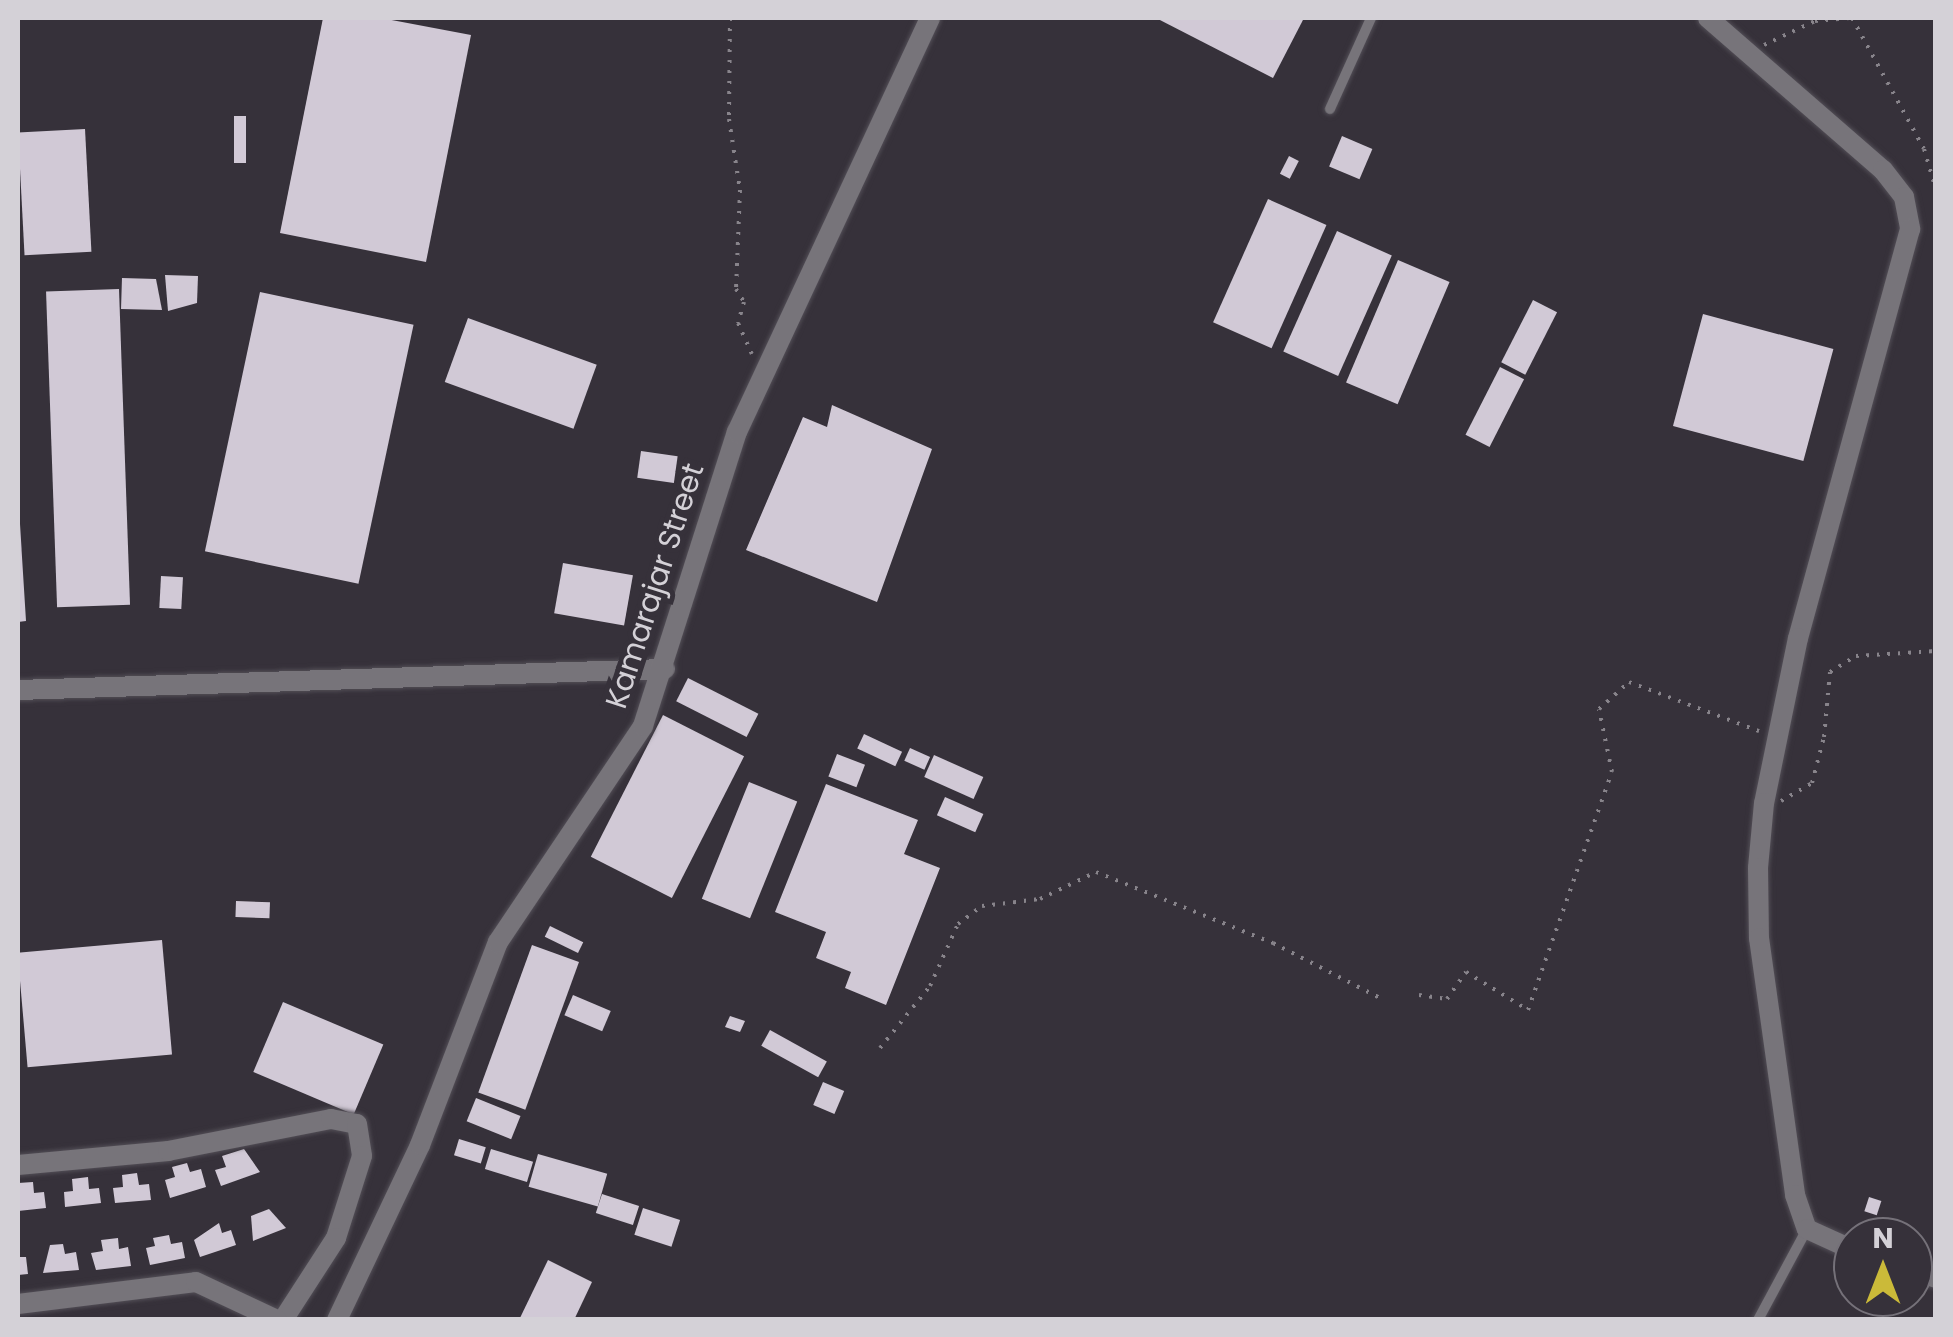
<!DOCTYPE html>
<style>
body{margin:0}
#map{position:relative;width:1953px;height:1337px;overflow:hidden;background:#36313a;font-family:Poppins,sans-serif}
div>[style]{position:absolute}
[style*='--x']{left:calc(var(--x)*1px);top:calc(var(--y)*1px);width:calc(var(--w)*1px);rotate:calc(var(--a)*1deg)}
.building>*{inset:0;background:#d1c9d6;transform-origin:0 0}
.path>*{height:4px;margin-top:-2px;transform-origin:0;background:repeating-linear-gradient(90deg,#88848b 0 2.5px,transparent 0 10.5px)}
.roads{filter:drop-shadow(0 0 2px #524e56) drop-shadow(0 0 2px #524e56)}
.lane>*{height:10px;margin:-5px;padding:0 5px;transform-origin:5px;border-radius:5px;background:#77747a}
.street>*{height:20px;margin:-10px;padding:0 10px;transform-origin:10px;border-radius:10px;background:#77747a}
span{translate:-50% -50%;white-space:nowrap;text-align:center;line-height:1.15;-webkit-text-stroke:10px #36313a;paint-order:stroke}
.street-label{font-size:30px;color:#d4d1d7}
.frame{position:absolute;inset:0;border:20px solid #d4d1d7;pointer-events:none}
.north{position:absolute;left:1833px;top:1217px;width:100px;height:100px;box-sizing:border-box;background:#36313a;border:2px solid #757179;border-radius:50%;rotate:0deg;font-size:28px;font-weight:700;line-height:40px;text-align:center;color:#d4d1d7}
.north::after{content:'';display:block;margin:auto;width:35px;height:45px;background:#cbba39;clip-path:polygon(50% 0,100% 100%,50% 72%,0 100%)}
</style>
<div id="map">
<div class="building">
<div style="clip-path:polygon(323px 18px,381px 18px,471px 35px,426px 262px,280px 233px)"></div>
<div style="clip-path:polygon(1156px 18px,1304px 18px,1273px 78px)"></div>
<div style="left:234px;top:116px;width:12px;height:47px"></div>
<div style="left:85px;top:129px;width:123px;height:67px;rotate:87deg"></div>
<div style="left:1342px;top:136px;width:33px;height:33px;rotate:23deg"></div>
<div style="left:1289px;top:156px;width:11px;height:20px;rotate:27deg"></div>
<div style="left:1268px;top:199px;width:64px;height:135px;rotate:24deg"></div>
<div style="left:1337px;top:231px;width:60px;height:132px;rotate:24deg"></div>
<div style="left:1398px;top:260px;width:56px;height:133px;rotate:23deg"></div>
<div style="clip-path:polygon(165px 275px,198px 276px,197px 303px,168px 311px)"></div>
<div style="clip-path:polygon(122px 278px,156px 279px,162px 310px,121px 309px)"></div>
<div style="left:119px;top:289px;width:316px;height:73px;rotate:88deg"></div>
<div style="left:260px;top:292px;width:157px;height:265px;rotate:12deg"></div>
<div style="left:1533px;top:300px;width:27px;height:70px;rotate:27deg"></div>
<div style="left:1703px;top:314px;width:135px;height:116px;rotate:15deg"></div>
<div style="left:468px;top:318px;width:137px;height:68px;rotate:20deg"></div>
<div style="left:1500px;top:367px;width:27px;height:76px;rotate:27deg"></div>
<div style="clip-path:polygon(832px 405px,932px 449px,877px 602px,746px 550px,803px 417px,827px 427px)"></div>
<div style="left:641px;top:451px;width:37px;height:27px;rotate:8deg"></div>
<div style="clip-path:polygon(18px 492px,26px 621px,18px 622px)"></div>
<div style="left:563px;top:563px;width:71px;height:51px;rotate:10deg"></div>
<div style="left:161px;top:576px;width:22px;height:32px;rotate:3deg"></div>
<div style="left:688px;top:678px;width:79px;height:26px;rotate:27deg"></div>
<div style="left:663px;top:715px;width:91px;height:159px;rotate:27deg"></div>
<div style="left:864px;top:734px;width:42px;height:16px;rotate:25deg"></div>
<div style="left:910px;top:748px;width:22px;height:14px;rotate:24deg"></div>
<div style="left:837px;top:754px;width:30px;height:24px;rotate:21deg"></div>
<div style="left:934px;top:755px;width:54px;height:24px;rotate:24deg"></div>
<div style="left:749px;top:782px;width:52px;height:126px;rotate:22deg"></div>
<div style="clip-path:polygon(826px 784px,918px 820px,904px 854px,940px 868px,886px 1005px,845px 988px,851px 972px,816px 958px,826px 932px,775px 912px)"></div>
<div style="left:945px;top:797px;width:42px;height:20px;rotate:24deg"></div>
<div style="left:236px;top:901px;width:34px;height:16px;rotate:2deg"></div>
<div style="left:550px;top:926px;width:37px;height:12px;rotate:26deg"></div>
<div style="left:162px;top:940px;width:115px;height:145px;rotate:85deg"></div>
<div style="left:532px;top:945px;width:50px;height:157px;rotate:20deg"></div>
<div style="left:573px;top:995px;width:41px;height:22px;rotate:23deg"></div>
<div style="left:283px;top:1002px;width:109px;height:76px;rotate:23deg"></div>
<div style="clip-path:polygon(730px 1016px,745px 1021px,740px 1032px,725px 1027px)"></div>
<div style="left:770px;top:1030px;width:65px;height:18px;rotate:29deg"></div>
<div style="left:823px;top:1082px;width:23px;height:25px;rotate:23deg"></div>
<div style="left:476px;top:1098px;width:48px;height:25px;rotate:22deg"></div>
<div style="left:459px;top:1139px;width:28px;height:17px;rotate:17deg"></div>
<div style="clip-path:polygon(244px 1149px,260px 1172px,221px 1186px,215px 1170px,226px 1167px,222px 1156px)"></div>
<div style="left:491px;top:1149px;width:44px;height:21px;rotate:17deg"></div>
<div style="left:538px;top:1154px;width:72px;height:34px;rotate:16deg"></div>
<div style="clip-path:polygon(187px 1163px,190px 1172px,201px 1169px,206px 1187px,170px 1198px,165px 1180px,175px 1177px,172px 1167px)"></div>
<div style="clip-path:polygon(137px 1173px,139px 1185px,149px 1184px,151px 1200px,115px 1203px,113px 1188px,123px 1187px,122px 1175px)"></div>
<div style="clip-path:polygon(88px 1177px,89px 1189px,99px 1188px,101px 1203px,65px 1207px,64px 1192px,73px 1191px,72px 1179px)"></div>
<div style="clip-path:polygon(33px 1182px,34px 1193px,44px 1192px,46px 1208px,18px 1211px,18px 1183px)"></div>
<div style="left:602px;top:1194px;width:39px;height:20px;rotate:18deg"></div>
<div style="left:1869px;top:1197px;width:13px;height:15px;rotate:18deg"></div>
<div style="left:643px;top:1208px;width:39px;height:28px;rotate:18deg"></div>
<div style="clip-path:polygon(269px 1209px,286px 1228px,253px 1241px,251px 1216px)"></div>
<div style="clip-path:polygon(219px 1223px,222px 1233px,231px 1230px,236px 1245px,200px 1257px,194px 1240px)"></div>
<div style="clip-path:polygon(169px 1235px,171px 1244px,182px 1242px,185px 1258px,150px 1265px,146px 1248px,155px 1246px,153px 1238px)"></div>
<div style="clip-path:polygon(118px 1238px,119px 1249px,128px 1247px,131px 1266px,96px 1270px,91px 1253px,103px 1251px,101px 1240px)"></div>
<div style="clip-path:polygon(63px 1244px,65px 1254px,76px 1252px,79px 1270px,43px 1273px,50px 1245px)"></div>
<div style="clip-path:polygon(18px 1257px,26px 1257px,28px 1274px,18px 1275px)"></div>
<div style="clip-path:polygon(548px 1260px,592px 1282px,574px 1320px,519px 1320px)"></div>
</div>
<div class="path">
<div style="--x:730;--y:18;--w:101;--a:90.6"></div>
<div style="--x:729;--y:119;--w:72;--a:81.2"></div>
<div style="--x:740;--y:190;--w:99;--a:92.3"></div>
<div style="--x:736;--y:289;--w:15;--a:58"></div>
<div style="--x:744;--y:302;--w:22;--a:106"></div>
<div style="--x:738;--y:323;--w:34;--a:66"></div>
<div style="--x:1852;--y:18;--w:149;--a:61.2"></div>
<div style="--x:1924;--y:149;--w:43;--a:73.7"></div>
<div style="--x:1764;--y:45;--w:56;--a:-25.2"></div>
<div style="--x:1815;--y:21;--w:38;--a:-5"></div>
<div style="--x:1781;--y:801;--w:36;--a:-30"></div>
<div style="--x:1812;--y:783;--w:48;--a:-75.4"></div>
<div style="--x:1824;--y:737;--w:65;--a:-84.7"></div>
<div style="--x:1830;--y:672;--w:31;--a:-32"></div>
<div style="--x:1856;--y:656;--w:80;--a:-3.6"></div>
<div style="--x:1419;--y:995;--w:28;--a:8"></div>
<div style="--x:1447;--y:999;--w:33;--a:-55"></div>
<div style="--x:1466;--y:972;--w:73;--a:31.5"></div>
<div style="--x:1528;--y:1010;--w:252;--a:-70.6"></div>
<div style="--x:1612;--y:772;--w:64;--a:-101.7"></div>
<div style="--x:1599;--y:709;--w:40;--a:-42"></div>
<div style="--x:1629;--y:682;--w:139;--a:20.7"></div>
<div style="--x:880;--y:1048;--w:80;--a:-51.1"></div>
<div style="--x:930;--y:986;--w:68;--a:-65.7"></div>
<div style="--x:958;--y:924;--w:30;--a:-37"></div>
<div style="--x:982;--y:906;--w:58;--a:-6.9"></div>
<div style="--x:1040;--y:899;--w:62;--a:-25.7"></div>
<div style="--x:1096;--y:872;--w:191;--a:21.9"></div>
<div style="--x:1273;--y:943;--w:120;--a:27.2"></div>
</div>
<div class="roads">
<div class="lane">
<div style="--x:1330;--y:109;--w:100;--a:-65.7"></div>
<div style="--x:1758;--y:1320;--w:103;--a:-61.7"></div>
</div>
<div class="street">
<div style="--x:1708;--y:18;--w:232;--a:41"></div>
<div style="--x:1883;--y:170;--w:34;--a:52"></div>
<div style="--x:1904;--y:197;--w:33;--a:79"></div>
<div style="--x:1910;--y:229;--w:424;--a:105.3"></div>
<div style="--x:1798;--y:638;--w:168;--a:101.6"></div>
<div style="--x:1764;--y:803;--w:65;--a:95.3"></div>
<div style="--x:1758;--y:868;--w:70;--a:89.2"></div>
<div style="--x:1759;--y:938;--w:260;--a:82"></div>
<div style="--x:1795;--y:1195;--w:36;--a:71"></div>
<div style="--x:1807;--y:1229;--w:51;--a:24.5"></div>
<div style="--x:18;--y:690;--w:647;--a:-1.86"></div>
<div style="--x:18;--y:1165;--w:151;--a:-5.3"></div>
<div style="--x:168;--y:1151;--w:166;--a:-11.1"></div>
<div style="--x:331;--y:1119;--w:26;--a:11"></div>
<div style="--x:357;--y:1124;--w:32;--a:81"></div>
<div style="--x:362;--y:1156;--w:86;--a:107.6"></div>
<div style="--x:336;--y:1238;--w:98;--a:122.9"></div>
<div style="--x:1913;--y:1270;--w:24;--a:19"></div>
<div style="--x:18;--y:1304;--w:179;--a:-7"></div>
<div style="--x:196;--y:1282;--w:89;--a:25.1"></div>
<div style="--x:337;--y:1320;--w:194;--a:-64.6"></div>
<div style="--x:420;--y:1145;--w:217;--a:-69"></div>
<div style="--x:498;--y:942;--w:260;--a:-56.1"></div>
<div style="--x:643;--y:726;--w:309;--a:-72.3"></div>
<div style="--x:737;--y:432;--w:457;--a:-65"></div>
</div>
</div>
<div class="street-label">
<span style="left:655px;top:586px;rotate:-72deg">Kamarajar Street</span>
</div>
<div class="frame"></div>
<div class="north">N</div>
</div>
